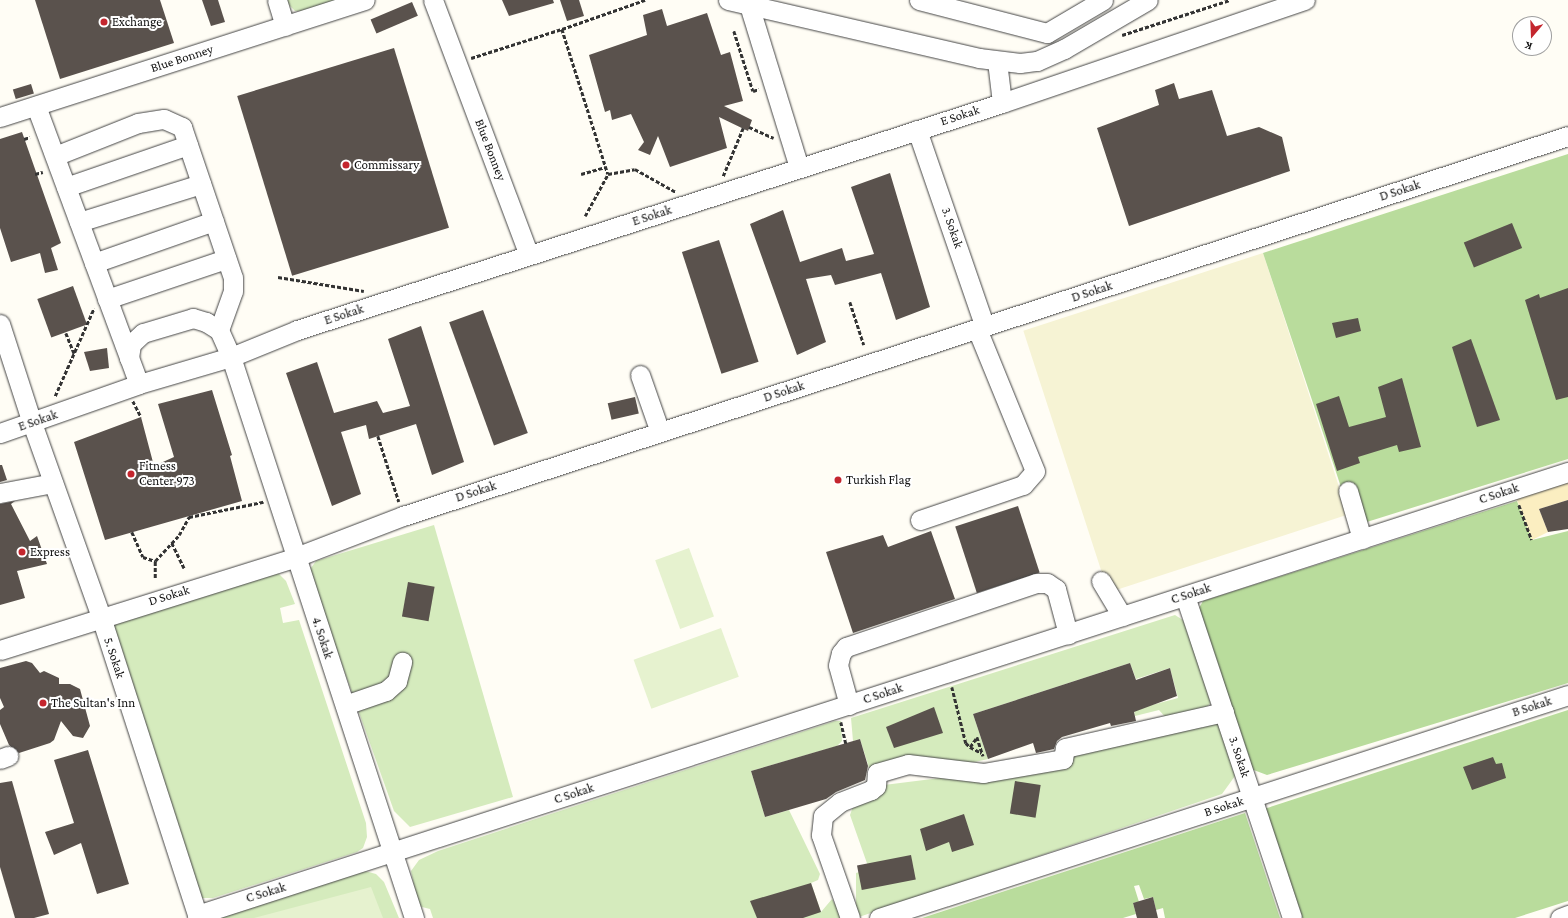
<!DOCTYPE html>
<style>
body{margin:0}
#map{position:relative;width:1568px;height:918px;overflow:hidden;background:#fffdf5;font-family:"Crimson Pro",serif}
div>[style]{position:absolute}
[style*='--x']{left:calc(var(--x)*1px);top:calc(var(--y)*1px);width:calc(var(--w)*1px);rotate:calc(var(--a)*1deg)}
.farmland>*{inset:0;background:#f6f3d4;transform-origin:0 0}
.green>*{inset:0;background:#d5ebbd}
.forest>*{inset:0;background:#b9dc9c}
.sand>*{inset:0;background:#fbeec1}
.pitch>*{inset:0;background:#e6f2cf;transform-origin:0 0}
.building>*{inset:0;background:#5a524d;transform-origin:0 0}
.path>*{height:2.5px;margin-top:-1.25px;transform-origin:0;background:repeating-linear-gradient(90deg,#333 0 4px,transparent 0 6px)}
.roads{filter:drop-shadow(0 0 1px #444) drop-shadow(0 0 1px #444)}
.minor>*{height:19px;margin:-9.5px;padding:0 9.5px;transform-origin:9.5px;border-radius:9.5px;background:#fff}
.dots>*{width:11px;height:11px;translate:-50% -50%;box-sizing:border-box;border:2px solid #fff;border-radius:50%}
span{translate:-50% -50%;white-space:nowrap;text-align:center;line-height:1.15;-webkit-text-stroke:4px #fff;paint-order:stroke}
.poi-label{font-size:13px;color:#111}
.left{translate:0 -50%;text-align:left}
.street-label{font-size:13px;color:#111}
.north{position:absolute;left:1512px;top:16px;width:40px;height:40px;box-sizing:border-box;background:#fff;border:1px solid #a0a0a0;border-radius:50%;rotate:199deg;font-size:11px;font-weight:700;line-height:16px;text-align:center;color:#111}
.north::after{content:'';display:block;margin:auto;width:14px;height:18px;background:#c4262e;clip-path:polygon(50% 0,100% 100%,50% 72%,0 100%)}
</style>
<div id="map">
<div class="farmland">
<div style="left:1263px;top:253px;width:275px;height:252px;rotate:72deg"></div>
</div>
<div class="green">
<div style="clip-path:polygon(284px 0,346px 0,310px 12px,295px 11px)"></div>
<div style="clip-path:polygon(434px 525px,513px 797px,410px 827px,394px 811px,311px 577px,311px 568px,316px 561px)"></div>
<div style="clip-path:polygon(278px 573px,286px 581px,295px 604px,280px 608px,283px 623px,299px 620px,366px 823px,367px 837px,363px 848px,357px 852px,213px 898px,202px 898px,196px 894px,111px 627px,119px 622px)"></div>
<div style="clip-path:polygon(1175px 615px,1186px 622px,1212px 700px,1208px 706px,1167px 719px,1159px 710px,1135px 716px,1133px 705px,1152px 705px,1178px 698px,1170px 668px,1136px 679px,1130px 663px,973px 714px,988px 759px,966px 764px,870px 771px,860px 739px,853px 741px,851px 718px)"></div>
<div style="clip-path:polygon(835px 721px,841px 721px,842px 741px,837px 746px,751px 771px,765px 817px,789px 810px,820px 874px,818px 880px,811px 883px,821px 912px,832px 899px,843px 918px,433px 918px,430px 909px,418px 906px,411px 871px,419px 860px,438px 851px)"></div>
<div style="clip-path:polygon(1219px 723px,1235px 776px,1222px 794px,856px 918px,856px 873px,869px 869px,850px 815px,855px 801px,876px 786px,988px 772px,993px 781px,1071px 763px,1072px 751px)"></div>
<div style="clip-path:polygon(365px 871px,376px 874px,384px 882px,399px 918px,218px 918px,343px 875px)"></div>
</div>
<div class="forest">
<div style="clip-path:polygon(1568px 154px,1568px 459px,1354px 526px,1263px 253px)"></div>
<div style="clip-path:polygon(1517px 501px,1532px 540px,1568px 531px,1568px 683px,1267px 775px,1251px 769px,1198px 610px,1203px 601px)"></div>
<div style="clip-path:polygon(1568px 710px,1568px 901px,1515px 918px,1302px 918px,1264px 809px)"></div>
<div style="clip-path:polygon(1245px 813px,1280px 918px,1165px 918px,1163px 908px,1156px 910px,1153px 897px,1144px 899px,1139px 885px,1134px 886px,1139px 902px,1133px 903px,1136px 914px,1123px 918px,922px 918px)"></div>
</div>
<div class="sand">
<div style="clip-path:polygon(1568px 475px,1568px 500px,1539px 509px,1548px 532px,1532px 540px,1514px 492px)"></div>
</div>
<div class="pitch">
<div style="left:689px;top:548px;width:73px;height:36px;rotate:70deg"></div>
<div style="left:721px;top:628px;width:52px;height:93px;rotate:70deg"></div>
<div style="clip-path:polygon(371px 887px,383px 918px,254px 918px)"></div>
</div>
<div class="building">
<div style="clip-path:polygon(35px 0,160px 0,174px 43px,60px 79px)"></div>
<div style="clip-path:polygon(202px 0,218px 0,225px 22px,211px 26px)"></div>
<div style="clip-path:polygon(502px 0,553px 0,554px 3px,509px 16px)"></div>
<div style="clip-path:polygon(560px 0,579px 0,584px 16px,567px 21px)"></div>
<div style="left:412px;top:2px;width:15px;height:45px;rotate:67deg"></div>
<div style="clip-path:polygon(662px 9px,667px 26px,707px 13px,721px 55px,730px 52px,743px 101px,724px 106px,752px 120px,748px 131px,719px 117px,727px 148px,670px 167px,658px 136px,650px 155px,638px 150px,644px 142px,631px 114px,612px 120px,610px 110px,605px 112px,589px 55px,647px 35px,643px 15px)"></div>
<div style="left:394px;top:48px;width:188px;height:164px;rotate:73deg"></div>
<div style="clip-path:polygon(1174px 83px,1179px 99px,1212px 90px,1227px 136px,1259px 127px,1282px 137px,1290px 171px,1129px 226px,1097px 128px,1159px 105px,1155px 90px)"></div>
<div style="left:31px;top:84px;width:10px;height:19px;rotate:73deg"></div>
<div style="clip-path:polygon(22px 132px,61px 243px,51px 248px,58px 270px,45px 273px,40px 253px,11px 262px,0 228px,0 139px)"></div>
<div style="clip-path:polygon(890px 173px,930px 307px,896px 320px,881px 273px,835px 285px,831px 275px,806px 279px,826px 342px,797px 355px,750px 224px,783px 210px,800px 262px,842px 248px,846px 261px,874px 254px,851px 187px)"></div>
<div style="left:1512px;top:223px;width:27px;height:52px;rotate:68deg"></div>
<div style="left:719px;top:240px;width:128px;height:39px;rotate:72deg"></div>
<div style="left:73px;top:286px;width:41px;height:38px;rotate:70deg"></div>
<div style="clip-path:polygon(1568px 288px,1568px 397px,1556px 400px,1525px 300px,1539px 294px,1540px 298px)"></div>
<div style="left:483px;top:310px;width:131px;height:36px;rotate:70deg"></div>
<div style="clip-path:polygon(1358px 318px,1361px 331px,1336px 338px,1332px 323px)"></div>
<div style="clip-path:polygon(421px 326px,464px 462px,432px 475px,416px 424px,369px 439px,366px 425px,341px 432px,361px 494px,332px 506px,286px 373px,317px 362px,334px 413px,377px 401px,383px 413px,410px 406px,388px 339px)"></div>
<div style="clip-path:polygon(1471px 339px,1500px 420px,1477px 427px,1452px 347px)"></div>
<div style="clip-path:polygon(107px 348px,109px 368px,90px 371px,84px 352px)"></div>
<div style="clip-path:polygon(1402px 378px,1421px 447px,1399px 452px,1397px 445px,1358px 457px,1360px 463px,1337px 471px,1316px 404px,1339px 396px,1349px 427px,1386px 417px,1378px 387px)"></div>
<div style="clip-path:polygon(212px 390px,232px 455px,230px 456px,242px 501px,105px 540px,74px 442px,141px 417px,154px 466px,174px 457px,158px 404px)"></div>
<div style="left:635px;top:397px;width:17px;height:28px;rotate:77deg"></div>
<div style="clip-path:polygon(0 465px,2px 465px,7px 480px,0 482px)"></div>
<div style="clip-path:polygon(1568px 500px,1568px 529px,1548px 532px,1539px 509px)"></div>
<div style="clip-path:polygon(15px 501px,11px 504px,30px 541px,37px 536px,47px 564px,17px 571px,25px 598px,0 605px,0 504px)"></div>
<div style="left:1018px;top:506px;width:70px;height:66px;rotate:72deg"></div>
<div style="clip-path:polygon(931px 531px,955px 599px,853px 633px,826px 552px,883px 535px,888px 547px)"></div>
<div style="left:408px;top:582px;width:27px;height:35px;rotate:10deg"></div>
<div style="clip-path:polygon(26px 661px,32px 663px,40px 673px,44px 671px,59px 678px,59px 684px,70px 684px,80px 689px,90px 726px,83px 738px,73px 736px,61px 721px,54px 740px,50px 743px,19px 753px,9px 745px,0 724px,0 710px,4px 707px,0 698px,0 668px)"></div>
<div style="clip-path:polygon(1130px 663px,1136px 680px,1170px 668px,1177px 696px,1134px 712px,1136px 721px,1111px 726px,1110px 723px,1062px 737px,1057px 741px,1054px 749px,1036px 753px,1033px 743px,988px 759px,973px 714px)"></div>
<div style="clip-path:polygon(934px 707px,943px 733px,894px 748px,886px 727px)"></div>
<div style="clip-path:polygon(860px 739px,868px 766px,865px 780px,836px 792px,826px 799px,765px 817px,751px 771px)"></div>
<div style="clip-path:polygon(88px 750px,129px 884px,97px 894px,81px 843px,54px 855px,45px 832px,74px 823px,54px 760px)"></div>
<div style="clip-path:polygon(1493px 757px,1496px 764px,1502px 763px,1506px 778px,1472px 790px,1463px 767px)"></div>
<div style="clip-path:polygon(12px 781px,49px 914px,34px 918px,15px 918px,0 867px,0 783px)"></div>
<div style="left:1015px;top:781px;width:26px;height:33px;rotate:9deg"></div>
<div style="clip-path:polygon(964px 814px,974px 845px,952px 852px,949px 842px,926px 851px,920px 829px)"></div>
<div style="left:911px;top:855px;width:25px;height:55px;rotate:79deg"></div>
<div style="clip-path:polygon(811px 883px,821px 912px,803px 918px,757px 918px,750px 901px)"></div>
<div style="clip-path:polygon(1153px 897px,1158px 918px,1137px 918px,1133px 903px)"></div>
</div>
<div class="path">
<div style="--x:562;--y:29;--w:88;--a:-19.3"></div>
<div style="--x:734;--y:31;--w:63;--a:72.4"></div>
<div style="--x:753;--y:91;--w:6;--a:-18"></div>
<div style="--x:1122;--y:35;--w:114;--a:-18"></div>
<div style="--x:471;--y:58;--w:96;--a:-17.7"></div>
<div style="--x:562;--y:29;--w:152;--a:72.4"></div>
<div style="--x:749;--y:127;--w:27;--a:24"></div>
<div style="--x:24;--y:139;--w:6;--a:-18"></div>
<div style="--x:35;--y:174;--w:8;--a:-14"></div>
<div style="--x:581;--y:174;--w:26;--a:-16"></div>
<div style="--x:723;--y:176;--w:52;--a:-67.4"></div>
<div style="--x:585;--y:216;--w:48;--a:-61.3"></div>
<div style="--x:608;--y:174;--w:27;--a:-10"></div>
<div style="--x:635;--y:169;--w:47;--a:29.3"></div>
<div style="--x:278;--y:277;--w:87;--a:9.2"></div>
<div style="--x:850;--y:302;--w:45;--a:72"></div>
<div style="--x:66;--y:333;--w:22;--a:68"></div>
<div style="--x:55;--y:396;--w:96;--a:-66.1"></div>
<div style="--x:133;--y:401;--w:18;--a:63"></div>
<div style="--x:378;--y:436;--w:69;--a:72.3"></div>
<div style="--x:1519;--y:505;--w:37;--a:70"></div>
<div style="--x:132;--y:532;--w:27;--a:66"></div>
<div style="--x:143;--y:557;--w:13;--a:18"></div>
<div style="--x:172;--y:543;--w:28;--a:64"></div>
<div style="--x:155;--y:578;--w:17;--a:-90"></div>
<div style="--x:155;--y:561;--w:35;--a:-47"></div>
<div style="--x:179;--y:535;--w:21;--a:-61"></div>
<div style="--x:189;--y:517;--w:76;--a:-11.5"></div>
<div style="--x:952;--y:687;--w:58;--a:76"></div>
<div style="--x:966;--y:743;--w:6;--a:45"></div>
<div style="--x:970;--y:747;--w:12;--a:-55"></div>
<div style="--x:977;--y:737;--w:20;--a:72"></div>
<div style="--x:841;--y:722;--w:22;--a:77"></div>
<div style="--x:970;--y:747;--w:13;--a:27"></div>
</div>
<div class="roads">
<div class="minor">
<div style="--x:277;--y:0;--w:27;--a:73"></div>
<div style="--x:433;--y:0;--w:272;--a:69.4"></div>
<div style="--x:728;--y:0;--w:258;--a:13"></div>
<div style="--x:979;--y:58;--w:41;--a:7"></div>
<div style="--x:1020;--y:63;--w:17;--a:-7"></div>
<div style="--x:1037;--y:61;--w:30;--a:-24"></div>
<div style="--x:1064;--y:49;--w:97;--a:-30.3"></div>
<div style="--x:919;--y:0;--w:132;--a:14.5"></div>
<div style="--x:1047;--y:33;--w:65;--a:-30.5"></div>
<div style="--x:749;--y:5;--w:170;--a:72.9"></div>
<div style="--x:997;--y:61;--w:42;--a:83.2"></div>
<div style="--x:36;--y:106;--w:296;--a:69.7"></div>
<div style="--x:0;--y:117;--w:383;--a:-17.8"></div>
<div style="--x:917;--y:130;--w:208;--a:71"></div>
<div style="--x:55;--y:156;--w:89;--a:-21.7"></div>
<div style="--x:138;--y:123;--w:26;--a:-9"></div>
<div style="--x:164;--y:119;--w:20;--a:24"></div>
<div style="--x:182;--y:127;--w:159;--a:71.3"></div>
<div style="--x:233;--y:278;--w:13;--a:90"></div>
<div style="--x:233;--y:291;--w:41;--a:109.7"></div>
<div style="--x:219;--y:330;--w:30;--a:66"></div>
<div style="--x:231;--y:357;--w:590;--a:71.93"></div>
<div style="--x:66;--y:187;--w:129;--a:-19"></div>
<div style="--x:79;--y:222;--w:128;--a:-17.3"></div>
<div style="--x:94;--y:263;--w:127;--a:-19.3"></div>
<div style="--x:107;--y:299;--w:126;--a:-18.6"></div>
<div style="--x:0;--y:324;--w:104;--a:72.1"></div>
<div style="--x:32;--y:423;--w:206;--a:70.4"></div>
<div style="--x:101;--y:617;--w:316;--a:72.1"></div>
<div style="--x:129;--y:358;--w:14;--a:-82"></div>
<div style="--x:131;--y:344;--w:16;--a:-43"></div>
<div style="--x:143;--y:333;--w:52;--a:-16.7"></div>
<div style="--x:193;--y:318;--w:14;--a:17"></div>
<div style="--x:206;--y:322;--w:15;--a:32"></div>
<div style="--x:640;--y:375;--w:60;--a:70.7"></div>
<div style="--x:0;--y:433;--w:147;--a:-19.4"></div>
<div style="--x:139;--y:384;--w:96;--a:-16.4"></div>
<div style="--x:231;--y:357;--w:71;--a:-22.2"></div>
<div style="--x:297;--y:330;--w:741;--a:-17.85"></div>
<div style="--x:1002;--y:103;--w:320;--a:-18.8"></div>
<div style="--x:1348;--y:491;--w:50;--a:73.7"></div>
<div style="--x:0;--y:493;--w:54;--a:-10.7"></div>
<div style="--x:920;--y:520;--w:109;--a:-18.8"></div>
<div style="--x:1023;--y:485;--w:18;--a:-49"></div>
<div style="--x:1035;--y:471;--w:153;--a:-112.2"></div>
<div style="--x:1101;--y:581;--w:41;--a:59"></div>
<div style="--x:1185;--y:596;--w:339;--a:71.6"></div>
<div style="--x:0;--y:650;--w:310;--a:-17.4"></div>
<div style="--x:296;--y:557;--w:115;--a:-21"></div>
<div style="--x:403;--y:516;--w:1225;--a:-18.07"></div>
<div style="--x:345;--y:705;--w:43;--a:-18.9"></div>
<div style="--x:386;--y:691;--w:15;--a:-42"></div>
<div style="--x:397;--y:681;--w:20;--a:-75"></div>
<div style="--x:849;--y:705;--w:41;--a:-105.4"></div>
<div style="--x:838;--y:665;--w:12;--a:-76"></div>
<div style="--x:841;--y:653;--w:8;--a:-50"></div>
<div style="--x:846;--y:647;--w:200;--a:-18.6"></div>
<div style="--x:1036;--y:583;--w:11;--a:0"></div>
<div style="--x:1047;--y:583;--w:11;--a:34"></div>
<div style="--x:1056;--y:589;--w:47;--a:75.1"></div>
<div style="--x:0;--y:759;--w:9;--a:-21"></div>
<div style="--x:197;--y:915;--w:1441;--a:-17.91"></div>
<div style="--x:850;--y:918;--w:88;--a:-109.3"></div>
<div style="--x:821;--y:835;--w:19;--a:-84"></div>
<div style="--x:823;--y:816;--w:22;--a:-39"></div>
<div style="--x:840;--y:802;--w:33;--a:-21"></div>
<div style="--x:871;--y:790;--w:6;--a:-39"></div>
<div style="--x:876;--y:786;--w:13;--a:-86"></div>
<div style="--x:877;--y:773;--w:32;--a:-16"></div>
<div style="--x:908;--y:764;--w:76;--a:6.8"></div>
<div style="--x:983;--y:773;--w:81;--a:-9.9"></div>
<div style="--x:1063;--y:759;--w:11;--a:-80"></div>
<div style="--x:1065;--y:748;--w:163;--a:-12.8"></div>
<div style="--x:879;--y:918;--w:724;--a:-17.93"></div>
<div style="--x:1560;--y:918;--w:9;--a:-21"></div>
</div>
</div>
<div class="dots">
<div style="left:104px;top:22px;background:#c4262e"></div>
<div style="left:346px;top:165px;background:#c4262e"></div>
<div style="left:131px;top:474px;background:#c4262e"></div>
<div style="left:838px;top:480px;background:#c4262e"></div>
<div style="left:22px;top:552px;background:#c4262e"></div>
<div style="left:43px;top:703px;background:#c4262e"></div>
</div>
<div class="poi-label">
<span class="left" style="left:112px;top:22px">Exchange</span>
<span class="left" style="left:354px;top:165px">Commissary</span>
<span class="left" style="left:139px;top:474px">Fitness<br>Center 973</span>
<span class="left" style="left:846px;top:480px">Turkish Flag</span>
<span class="left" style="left:30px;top:552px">Express</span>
<span class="left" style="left:51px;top:703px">The Sultan's Inn</span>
</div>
<div class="street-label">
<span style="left:182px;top:59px;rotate:-18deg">Blue Bonney</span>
<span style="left:960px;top:116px;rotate:-18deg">E Sokak</span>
<span style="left:490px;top:150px;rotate:69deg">Blue Bonney</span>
<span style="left:1400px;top:191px;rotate:-18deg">D Sokak</span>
<span style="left:652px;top:216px;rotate:-18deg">E Sokak</span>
<span style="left:952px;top:228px;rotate:71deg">3. Sokak</span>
<span style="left:1092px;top:292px;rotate:-18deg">D Sokak</span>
<span style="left:344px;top:315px;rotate:-18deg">E Sokak</span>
<span style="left:784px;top:392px;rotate:-18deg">D Sokak</span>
<span style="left:38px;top:421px;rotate:-19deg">E Sokak</span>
<span style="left:476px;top:492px;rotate:-18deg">D Sokak</span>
<span style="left:1499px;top:494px;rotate:-18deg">C Sokak</span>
<span style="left:1191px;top:594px;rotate:-18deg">C Sokak</span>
<span style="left:169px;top:596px;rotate:-17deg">D Sokak</span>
<span style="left:322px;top:638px;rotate:72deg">4. Sokak</span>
<span style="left:114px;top:658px;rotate:72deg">5. Sokak</span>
<span style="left:883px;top:694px;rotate:-18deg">C Sokak</span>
<span style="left:1532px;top:707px;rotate:-18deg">B Sokak</span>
<span style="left:1239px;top:757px;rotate:72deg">3. Sokak</span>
<span style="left:574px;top:794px;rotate:-18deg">C Sokak</span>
<span style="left:1224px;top:807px;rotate:-18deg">B Sokak</span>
<span style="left:266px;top:893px;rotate:-17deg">C Sokak</span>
</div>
<div class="north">K</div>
</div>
